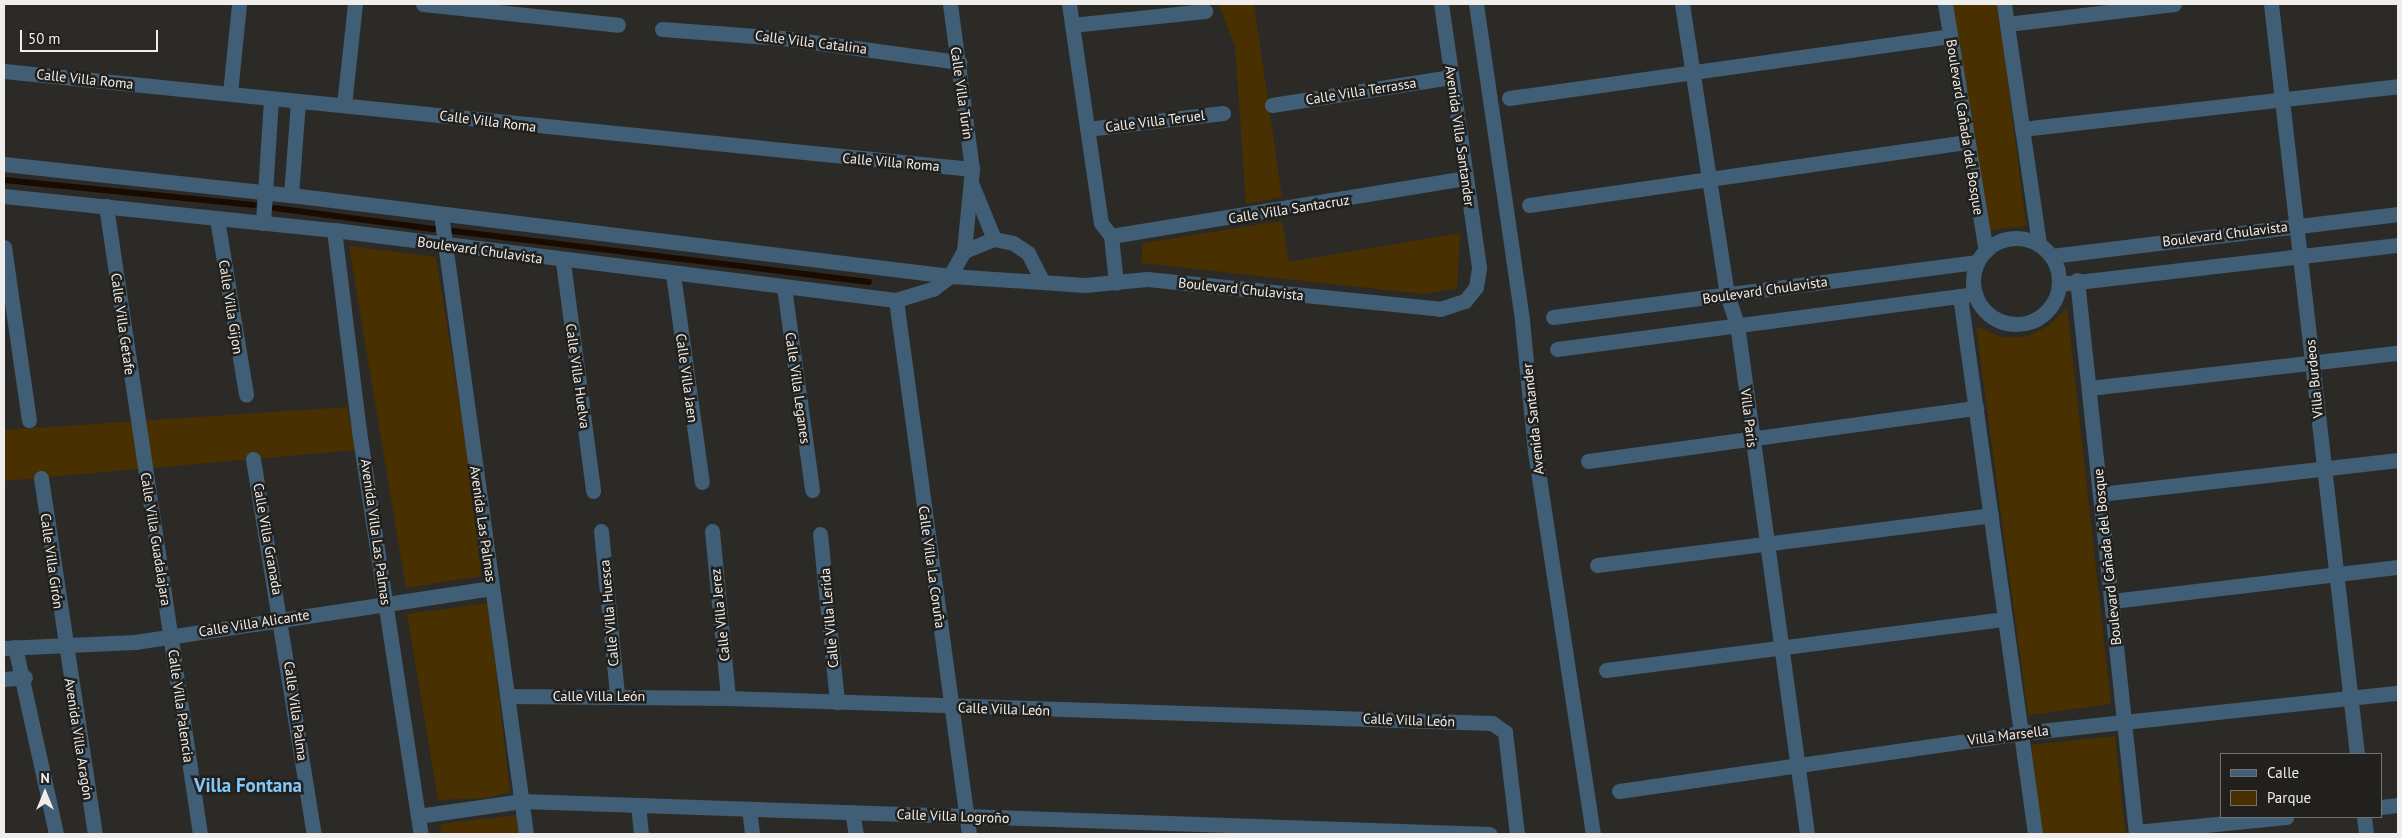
<!DOCTYPE html>
<meta charset="utf-8">
<style>
body{margin:0}
#map{position:relative;width:2402px;height:838px;overflow:hidden;background:#2b2a27;font-family:"PT Sans",sans-serif}
div>[style]{position:absolute}
[style*='--x']{left:calc(var(--x)*1px);top:calc(var(--y)*1px);width:calc(var(--w)*1px);rotate:calc(var(--a)*1deg)}
.green>*{inset:0;background:#493000;transform-origin:0 0}
.stream>*{height:5.5px;margin:-2.75px;padding:0 2.75px;transform-origin:2.75px;border-radius:2.75px;background:#190b00}
.minor>*{height:15px;margin:-7.5px;padding:0 7.5px;transform-origin:7.5px;border-radius:7.5px;background:#405e75}
.minor>.ring{margin:-7.5px;padding:0;box-sizing:content-box;background:none;border:15px solid #405e75;border-radius:50%}
span{translate:-50% -50%;white-space:nowrap;text-align:center;line-height:1.15;-webkit-text-stroke:5px #22201d;paint-order:stroke}
.street-label{font-size:14px;color:#efeeec}
.district-label{font-size:19px;color:#83c8fa;font-weight:700}
.frame{position:absolute;inset:0;border:5px solid #efeeec;pointer-events:none}
.legend{position:absolute;left:2220px;top:753px;width:162px;height:65px;box-sizing:border-box;background:#22201d;border:1px solid #747270;margin:0;padding:6px 9px;list-style:none;font-size:15px;color:#efeeec}
.legend li{display:flex;align-items:center;gap:10px;height:25px}
.legend b{width:25px;border:1px solid #747270}
.north{position:absolute;left:20px;top:768px;width:50px;height:50px;-webkit-text-stroke:4px #22201d;paint-order:stroke;rotate:0deg;font-size:14px;font-weight:700;line-height:20px;text-align:center;color:#efeeec}
.north::after{content:'';display:block;margin:auto;width:18px;height:22px;background:#efeeec;clip-path:polygon(50% 0,100% 100%,50% 72%,0 100%)}
.scale{position:absolute;left:20px;top:30px;width:138px;height:22px;box-sizing:border-box;border:2px solid #efeeec;border-top:0;padding-left:6px;font-size:15px;line-height:18px;white-space:nowrap;color:#efeeec;-webkit-text-stroke:4px #22201d;paint-order:stroke}
</style>
<div id="map">
<div class="green">
<div style="clip-path:polygon(1219px 4px,1254px 4px,1282px 197px,1246px 204px,1235px 47px)"></div>
<div style="clip-path:polygon(1953px 4px,1998px 4px,2026px 226px,1988px 230px)"></div>
<div style="clip-path:polygon(1282px 221px,1289px 262px,1460px 233px,1457px 288px,1424px 294px,1141px 263px,1143px 243px)"></div>
<div style="clip-path:polygon(349px 246px,436px 257px,470px 470px,481px 576px,406px 588px)"></div>
<div style="clip-path:polygon(2067px 308px,2111px 704px,2028px 715px,1976px 326px,2001px 337px,2026px 337px,2048px 326px)"></div>
<div style="clip-path:polygon(347px 407px,356px 450px,4px 481px,4px 430px)"></div>
<div style="clip-path:polygon(488px 603px,510px 792px,487px 798px,438px 800px,407px 614px)"></div>
<div style="left:2115px;top:736px;width:99px;height:84px;rotate:84deg"></div>
<div style="clip-path:polygon(519px 815px,521px 834px,442px 834px,440px 824px)"></div>
</div>
<div class="stream">
<div style="--x:4;--y:180;--w:251;--a:5.7"></div>
<div style="--x:275;--y:208;--w:160;--a:7.5"></div>
<div style="--x:454;--y:231;--w:418;--a:7"></div>
</div>
<div class="minor">
<div style="--x:423;--y:4;--w:196;--a:6.1"></div>
<div style="--x:950;--y:4;--w:166;--a:82.4"></div>
<div style="--x:972;--y:169;--w:82;--a:95.6"></div>
<div style="--x:1069;--y:4;--w:221;--a:81.7"></div>
<div style="--x:1101;--y:223;--w:16;--a:52"></div>
<div style="--x:1111;--y:236;--w:47;--a:83.9"></div>
<div style="--x:1476;--y:4;--w:320;--a:81.7"></div>
<div style="--x:1522;--y:321;--w:131;--a:84.3"></div>
<div style="--x:1535;--y:451;--w:387;--a:81.4"></div>
<div style="--x:1682;--y:4;--w:294;--a:81.2"></div>
<div style="--x:1727;--y:295;--w:31;--a:71"></div>
<div style="--x:1737;--y:324;--w:515;--a:82.18"></div>
<div style="--x:1945;--y:4;--w:250;--a:80.6"></div>
<div style="--x:2004;--y:4;--w:243;--a:81.7"></div>
<div style="--x:2271;--y:4;--w:755;--a:83.46"></div>
<div style="--x:2007;--y:24;--w:168;--a:-6.8"></div>
<div style="--x:1072;--y:25;--w:134;--a:-6"></div>
<div style="--x:662;--y:29;--w:121;--a:4.3"></div>
<div style="--x:783;--y:38;--w:178;--a:7.8"></div>
<div style="--x:4;--y:71;--w:973;--a:5.78"></div>
<div style="--x:230;--y:93;--w:89;--a:-84.2"></div>
<div style="--x:1509;--y:98;--w:445;--a:-8"></div>
<div style="--x:344;--y:105;--w:102;--a:-83.8"></div>
<div style="--x:1272;--y:105;--w:181;--a:-8.9"></div>
<div style="--x:1087;--y:129;--w:137;--a:-6.7"></div>
<div style="--x:2022;--y:129;--w:378;--a:-6.5"></div>
<div style="--x:4;--y:164;--w:289;--a:6.2"></div>
<div style="--x:291;--y:195;--w:664;--a:7.01"></div>
<div style="--x:950;--y:276;--w:135;--a:3.8"></div>
<div style="--x:1085;--y:285;--w:62;--a:-5.5"></div>
<div style="--x:1147;--y:279;--w:295;--a:5.8"></div>
<div style="--x:1440;--y:309;--w:26;--a:-18"></div>
<div style="--x:1465;--y:301;--w:18;--a:-52"></div>
<div style="--x:1476;--y:287;--w:20;--a:-81"></div>
<div style="--x:1479;--y:267;--w:266;--a:-98.2"></div>
<div style="--x:972;--y:185;--w:58;--a:67.8"></div>
<div style="--x:291;--y:195;--w:94;--a:-85.7"></div>
<div style="--x:4;--y:196;--w:332;--a:5.9"></div>
<div style="--x:334;--y:230;--w:566;--a:7.1"></div>
<div style="--x:896;--y:300;--w:39;--a:-17"></div>
<div style="--x:933;--y:289;--w:21;--a:-37"></div>
<div style="--x:950;--y:276;--w:29;--a:-61"></div>
<div style="--x:964;--y:251;--w:32;--a:-22"></div>
<div style="--x:994;--y:239;--w:19;--a:12"></div>
<div style="--x:1013;--y:243;--w:18;--a:34"></div>
<div style="--x:1028;--y:253;--w:29;--a:63"></div>
<div style="--x:1529;--y:205;--w:441;--a:-8.2"></div>
<div style="--x:106;--y:206;--w:635;--a:81.49"></div>
<div style="--x:441;--y:214;--w:626;--a:82.19"></div>
<div style="--x:217;--y:219;--w:178;--a:80.6"></div>
<div style="--x:263;--y:223;--w:125;--a:-86.3"></div>
<div style="--x:334;--y:230;--w:203;--a:82.9"></div>
<div style="--x:359;--y:431;--w:408;--a:81.3"></div>
<div style="--x:1111;--y:236;--w:360;--a:-9.3"></div>
<div class="ring" style="left:1973px;top:238px;width:71px;height:71px"></div>
<div style="--x:4;--y:247;--w:175;--a:81.8"></div>
<div style="--x:2051;--y:256;--w:350;--a:-6.9"></div>
<div style="--x:563;--y:262;--w:231;--a:82.5"></div>
<div style="--x:673;--y:274;--w:210;--a:82.1"></div>
<div style="--x:2077;--y:280;--w:557;--a:83.92"></div>
<div style="--x:2060;--y:284;--w:340;--a:-6.6"></div>
<div style="--x:784;--y:287;--w:205;--a:82.1"></div>
<div style="--x:1960;--y:296;--w:543;--a:82.06"></div>
<div style="--x:896;--y:300;--w:539;--a:82.22"></div>
<div style="--x:1553;--y:317;--w:428;--a:-7.4"></div>
<div style="--x:1557;--y:349;--w:422;--a:-7.5"></div>
<div style="--x:2089;--y:388;--w:311;--a:-6.5"></div>
<div style="--x:253;--y:459;--w:380;--a:80.8"></div>
<div style="--x:1588;--y:461;--w:392;--a:-7.8"></div>
<div style="--x:41;--y:478;--w:360;--a:81.4"></div>
<div style="--x:2100;--y:494;--w:300;--a:-6.5"></div>
<div style="--x:601;--y:531;--w:165;--a:84.4"></div>
<div style="--x:712;--y:531;--w:168;--a:84.5"></div>
<div style="--x:820;--y:534;--w:169;--a:84.2"></div>
<div style="--x:1597;--y:565;--w:397;--a:-7.2"></div>
<div style="--x:2112;--y:601;--w:288;--a:-6.8"></div>
<div style="--x:15;--y:647;--w:191;--a:77.6"></div>
<div style="--x:4;--y:648;--w:131;--a:-2.6"></div>
<div style="--x:135;--y:642;--w:361;--a:-8.6"></div>
<div style="--x:1606;--y:670;--w:402;--a:-7.3"></div>
<div style="--x:4;--y:679;--w:21;--a:-5"></div>
<div style="--x:507;--y:696;--w:221;--a:0.5"></div>
<div style="--x:728;--y:698;--w:764;--a:1.87"></div>
<div style="--x:1492;--y:723;--w:16;--a:35"></div>
<div style="--x:1505;--y:732;--w:103;--a:83.3"></div>
<div style="--x:1619;--y:791;--w:406;--a:-8.2"></div>
<div style="--x:2021;--y:733;--w:379;--a:-6.1"></div>
<div style="--x:638;--y:805;--w:29;--a:84"></div>
<div style="--x:2381;--y:807;--w:17;--a:-7"></div>
<div style="--x:749;--y:809;--w:25;--a:83"></div>
<div style="--x:852;--y:812;--w:22;--a:80"></div>
<div style="--x:418;--y:816;--w:105;--a:-8.2"></div>
<div style="--x:522;--y:801;--w:968;--a:1.95"></div>
<div style="--x:2364;--y:817;--w:17;--a:83"></div>
<div style="--x:2136;--y:832;--w:151;--a:-5.7"></div>
</div>
<div class="street-label">
<span style="left:811px;top:42px;rotate:7deg">Calle Villa Catalina</span>
<span style="left:85px;top:79px;rotate:6deg">Calle Villa Roma</span>
<span style="left:1361px;top:91px;rotate:-9deg">Calle Villa Terrassa</span>
<span style="left:962px;top:93px;rotate:82deg">Calle Villa Turin</span>
<span style="left:488px;top:121px;rotate:7deg">Calle Villa Roma</span>
<span style="left:1155px;top:121px;rotate:-7deg">Calle Villa Teruel</span>
<span style="left:1965px;top:127px;rotate:81deg">Boulevard Cañada del Bosque</span>
<span style="left:1460px;top:136px;rotate:82deg">Avenida Villa Santander</span>
<span style="left:891px;top:162px;rotate:5deg">Calle Villa Roma</span>
<span style="left:1289px;top:209px;rotate:-9deg">Calle Villa Santacruz</span>
<span style="left:2225px;top:234px;rotate:-7deg">Boulevard Chulavista</span>
<span style="left:480px;top:250px;rotate:8deg">Boulevard Chulavista</span>
<span style="left:1241px;top:289px;rotate:6deg">Boulevard Chulavista</span>
<span style="left:1765px;top:290px;rotate:-8deg">Boulevard Chulavista</span>
<span style="left:231px;top:307px;rotate:81deg">Calle Villa Gijon</span>
<span style="left:123px;top:324px;rotate:82deg">Calle Villa Getafe</span>
<span style="left:578px;top:376px;rotate:82deg">Calle Villa Huelva</span>
<span style="left:687px;top:378px;rotate:82deg">Calle Villa Jaen</span>
<span style="left:2314px;top:379px;rotate:-96deg">Villa Burdeos</span>
<span style="left:798px;top:388px;rotate:82deg">Calle Villa Leganes</span>
<span style="left:1749px;top:418px;rotate:83deg">Villa Paris</span>
<span style="left:1533px;top:419px;rotate:-96deg">Avenida Santander</span>
<span style="left:483px;top:524px;rotate:82deg">Avenida Las Palmas</span>
<span style="left:376px;top:532px;rotate:82deg">Avenida Villa Las Palmas</span>
<span style="left:156px;top:539px;rotate:81deg">Calle Villa Guadalajara</span>
<span style="left:268px;top:539px;rotate:80deg">Calle Villa Granada</span>
<span style="left:2107px;top:557px;rotate:-96deg">Boulevard Cañada del Bosque</span>
<span style="left:52px;top:561px;rotate:82deg">Calle Villa Girón</span>
<span style="left:932px;top:567px;rotate:82deg">Calle Villa La Coruña</span>
<span style="left:609px;top:613px;rotate:-95deg">Calle Villa Huesca</span>
<span style="left:720px;top:615px;rotate:-96deg">Calle Villa Jerez</span>
<span style="left:829px;top:618px;rotate:-95deg">Calle Villa Lerida</span>
<span style="left:254px;top:623px;rotate:-9deg">Calle Villa Alicante</span>
<span style="left:599px;top:696px">Calle Villa León</span>
<span style="left:181px;top:706px;rotate:82deg">Calle Villa Palencia</span>
<span style="left:1004px;top:709px;rotate:2deg">Calle Villa León</span>
<span style="left:296px;top:711px;rotate:82deg">Calle Villa Palma</span>
<span style="left:1409px;top:720px;rotate:2deg">Calle Villa León</span>
<span style="left:2008px;top:735px;rotate:-7deg">Villa Marsella</span>
<span style="left:79px;top:739px;rotate:81deg">Avenida Villa Aragón</span>
<span style="left:953px;top:816px;rotate:2deg">Calle Villa Logroño</span>
</div>
<div class="district-label">
<span style="left:248px;top:786px">Villa Fontana</span>
</div>
<div class="frame"></div>
<ul class="legend">
<li><b style="height:6px;background:#405e75"></b>Calle</li>
<li><b style="height:14px;background:#493000"></b>Parque</li>
</ul>
<div class="north">N</div>
<div class="scale">50 m</div>
</div>
